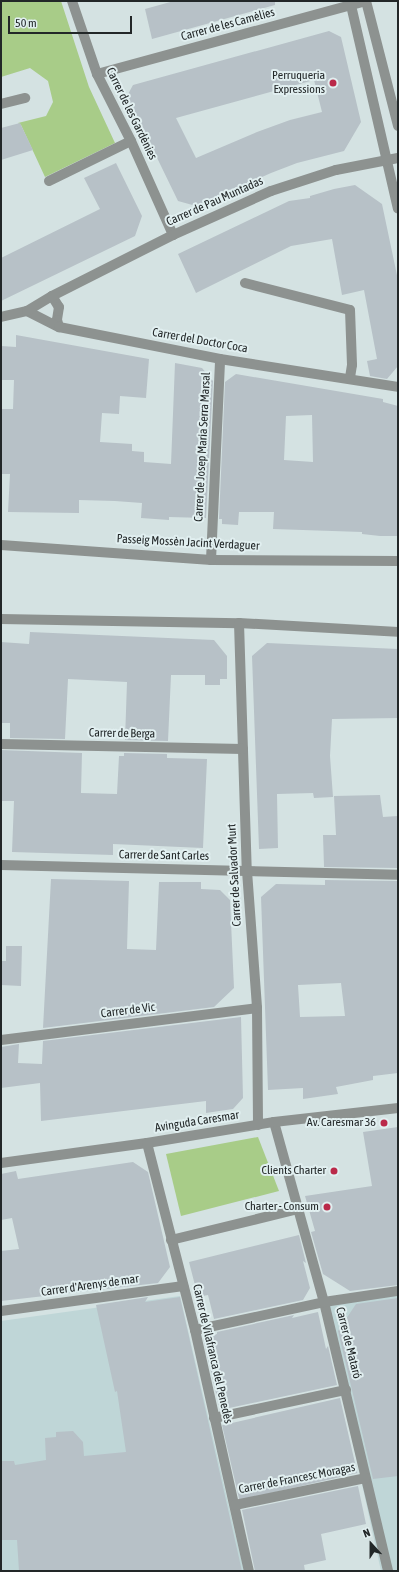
<!DOCTYPE html>
<meta charset="utf-8">
<style>
body{margin:0}
#map{position:relative;width:399px;height:1572px;overflow:hidden;background:#d4e2e2;font-family:"Asap Condensed",sans-serif}
div>[style]{position:absolute}
[style*='--x']{left:calc(var(--x)*1px);top:calc(var(--y)*1px);width:calc(var(--w)*1px);rotate:calc(var(--a)*1deg)}
.built>*{inset:0;background:#bfd6d7}
.green>*{inset:0;background:#a8cc88}
.building>*{inset:0;background:#b7c1c7;transform-origin:0 0}
.minor>*{height:10px;margin:-5px;padding:0 5px;transform-origin:5px;border-radius:5px;background:#8d9290}
.dots>*{width:11px;height:11px;translate:-50% -50%;box-sizing:border-box;border:2px solid #e1eff0;border-radius:50%}
span{translate:-50% -50%;white-space:nowrap;text-align:center;line-height:1.15;-webkit-text-stroke:4px #e1eff0;paint-order:stroke}
.street-label{font-size:12px;color:#222728}
.poi-label{font-size:12px;color:#222728}
.right{translate:-100% -50%;text-align:right}
.frame{position:absolute;inset:0;border:2px solid #222728;pointer-events:none}
.north{position:absolute;left:351px;top:1524px;width:40px;height:40px;-webkit-text-stroke:3px #e1eff0;paint-order:stroke;rotate:339deg;font-size:11px;font-weight:700;line-height:16px;text-align:center;color:#222728}
.north::after{content:'';display:block;margin:auto;width:14px;height:18px;background:#222728;clip-path:polygon(50% 0,100% 100%,50% 72%,0 100%)}
.scale{position:absolute;left:8px;top:16px;width:124px;height:18px;box-sizing:border-box;border:2px solid #222728;border-top:0;padding-left:5px;font-size:12px;line-height:14px;white-space:nowrap;color:#222728;-webkit-text-stroke:3px #e1eff0;paint-order:stroke}
</style>
<div id="map">
<div class="built">
<div style="clip-path:polygon(398px 1294px,398px 1571px,381px 1571px,323px 1306px)"></div>
<div style="clip-path:polygon(180px 1296px,244px 1571px,1px 1571px,1px 1321px)"></div>
</div>
<div class="green">
<div style="clip-path:polygon(1px 1px,61px 1px,89px 87px,115px 143px,45px 177px,21px 125px,18px 123px,46px 116px,53px 102px,48px 81px,30px 68px,1px 77px)"></div>
<div style="clip-path:polygon(258px 1137px,279px 1191px,181px 1216px,166px 1154px)"></div>
</div>
<div class="building">
<div style="clip-path:polygon(174px 1px,275px 1px,275px 5px,152px 39px,145px 9px)"></div>
<div style="clip-path:polygon(evenodd,329px 31px,341px 37px,361px 122px,344px 151px,297px 163px,271px 173px,196px 206px,178px 201px,127px 96px,133px 85px,329px 31px,314px 80px,322px 112px,290px 120px,257px 132px,196px 158px,176px 118px,314px 80px)"></div>
<div style="clip-path:polygon(20px 123px,33px 150px,1px 160px,1px 128px)"></div>
<div style="clip-path:polygon(116px 163px,142px 216px,135px 236px,1px 301px,1px 258px,100px 209px,84px 178px)"></div>
<div style="clip-path:polygon(355px 185px,382px 204px,398px 280px,398px 366px,387px 379px,370px 376px,367px 361px,377px 359px,364px 290px,342px 295px,332px 239px,291px 246px,196px 293px,178px 254px,289px 201px,310px 198px,310px 196px,334px 189px)"></div>
<div style="clip-path:polygon(16px 335px,149px 359px,146px 398px,120px 396px,119px 414px,102px 413px,100px 442px,132px 444px,132px 451px,144px 452px,144px 462px,171px 464px,175px 363px,202px 368px,213px 381px,206px 518px,169px 517px,169px 520px,141px 518px,142px 503px,115px 501px,79px 500px,79px 513px,8px 512px,10px 474px,1px 474px,1px 409px,13px 409px,14px 380px,1px 380px,1px 346px,16px 347px)"></div>
<div style="clip-path:polygon(evenodd,236px 374px,383px 399px,383px 402px,398px 406px,398px 536px,380px 536px,362px 534px,362px 532px,273px 529px,274px 512px,239px 512px,238px 525px,222px 524px,222px 519px,219px 519px,225px 382px,236px 374px,312px 415px,313px 462px,284px 460px,286px 416px,312px 415px)"></div>
<div style="clip-path:polygon(30px 632px,214px 640px,227px 656px,227px 679px,220px 679px,220px 685px,205px 685px,205px 675px,171px 675px,168px 741px,125px 740px,127px 682px,68px 679px,65px 739px,10px 738px,10px 723px,1px 723px,1px 642px,29px 644px)"></div>
<div style="clip-path:polygon(267px 643px,398px 649px,398px 718px,332px 719px,330px 756px,333px 797px,314px 798px,313px 793px,277px 794px,278px 848px,259px 849px,252px 656px)"></div>
<div style="clip-path:polygon(1px 750px,82px 753px,81px 793px,117px 794px,119px 756px,124px 756px,124px 753px,167px 754px,167px 758px,207px 759px,203px 848px,113px 844px,113px 855px,12px 852px,14px 801px,1px 801px)"></div>
<div style="clip-path:polygon(380px 795px,383px 817px,398px 816px,398px 868px,324px 867px,323px 835px,336px 835px,334px 796px)"></div>
<div style="clip-path:polygon(51px 879px,129px 881px,127px 949px,156px 950px,159px 882px,201px 882px,201px 889px,220px 890px,230px 900px,234px 988px,214px 1007px,43px 1028px)"></div>
<div style="clip-path:polygon(evenodd,325px 880px,398px 881px,398px 1073px,373px 1076px,373px 1080px,336px 1087px,338px 1094px,303px 1099px,303px 1088px,268px 1090px,261px 897px,276px 884px,325px 885px,325px 880px,341px 983px,345px 1016px,300px 1017px,298px 985px,341px 983px)"></div>
<div style="clip-path:polygon(6px 946px,22px 946px,21px 986px,1px 985px,1px 961px,6px 961px)"></div>
<div style="clip-path:polygon(241px 1017px,243px 1098px,233px 1109px,206px 1113px,206px 1101px,41px 1121px,40px 1083px,1px 1088px,1px 1047px,19px 1044px,18px 1063px,42px 1064px,43px 1041px)"></div>
<div style="clip-path:polygon(398px 1127px,398px 1285px,350px 1291px,323px 1274px,311px 1232px,315px 1231px,305px 1196px,372px 1186px,363px 1132px)"></div>
<div style="clip-path:polygon(133px 1162px,148px 1172px,170px 1267px,158px 1283px,1px 1301px,1px 1251px,19px 1249px,12px 1218px,1px 1220px,1px 1174px,16px 1171px,18px 1179px)"></div>
<div style="clip-path:polygon(299px 1235px,306px 1263px,303px 1261px,310px 1288px,303px 1300px,214px 1319px,208px 1295px,198px 1297px,189px 1262px)"></div>
<div style="clip-path:polygon(148px 1297px,145px 1302px,180px 1297px,242px 1571px,19px 1571px,17px 1540px,1px 1540px,1px 1461px,14px 1461px,15px 1465px,46px 1460px,45px 1438px,56px 1437px,56px 1432px,73px 1431px,83px 1442px,84px 1456px,126px 1452px,117px 1391px,115px 1392px,96px 1305px)"></div>
<div style="clip-path:polygon(398px 1298px,398px 1476px,373px 1479px,338px 1331px,356px 1304px)"></div>
<div style="clip-path:polygon(318px 1312px,326px 1349px,328px 1346px,337px 1385px,220px 1410px,203px 1338px,217px 1334px,217px 1332px,294px 1315px,292px 1318px)"></div>
<div style="left:340px;top:1398px;width:77px;height:121px;rotate:77deg"></div>
<div style="clip-path:polygon(358px 1486px,366px 1524px,321px 1534px,326px 1560px,304px 1565px,305px 1571px,255px 1571px,242px 1510px)"></div>
</div>
<div class="minor">
<div style="--x:72;--y:1;--w:77;--a:71.1"></div>
<div style="--x:97;--y:74;--w:75;--a:63.1"></div>
<div style="--x:131;--y:141;--w:103;--a:65.9"></div>
<div style="--x:350;--y:1;--w:213;--a:77"></div>
<div style="--x:366;--y:1;--w:129;--a:75.6"></div>
<div style="--x:97;--y:74;--w:279;--a:-15.2"></div>
<div style="--x:1;--y:104;--w:25;--a:-14"></div>
<div style="--x:49;--y:181;--w:91;--a:-26"></div>
<div style="--x:245;--y:283;--w:108;--a:14.4"></div>
<div style="--x:350;--y:310;--w:55;--a:87.9"></div>
<div style="--x:352;--y:365;--w:13;--a:99"></div>
<div style="--x:52;--y:296;--w:13;--a:58"></div>
<div style="--x:59;--y:307;--w:13;--a:99"></div>
<div style="--x:57;--y:320;--w:7;--a:74"></div>
<div style="--x:27;--y:311;--w:36;--a:27"></div>
<div style="--x:59;--y:327;--w:164;--a:11.2"></div>
<div style="--x:220;--y:359;--w:180;--a:8.9"></div>
<div style="--x:1;--y:317;--w:27;--a:-13"></div>
<div style="--x:27;--y:311;--w:29;--a:-31"></div>
<div style="--x:52;--y:296;--w:136;--a:-26.8"></div>
<div style="--x:173;--y:235;--w:107;--a:-24.2"></div>
<div style="--x:271;--y:191;--w:68;--a:-17.9"></div>
<div style="--x:336;--y:170;--w:63;--a:-11"></div>
<div style="--x:1;--y:545;--w:211;--a:4.1"></div>
<div style="--x:211;--y:560;--w:187;--a:0.3"></div>
<div style="--x:211;--y:560;--w:201;--a:-87.4"></div>
<div style="--x:1;--y:619;--w:238;--a:1"></div>
<div style="--x:239;--y:623;--w:159;--a:3.2"></div>
<div style="--x:239;--y:623;--w:248;--a:88.2"></div>
<div style="--x:247;--y:871;--w:137;--a:85.8"></div>
<div style="--x:257;--y:1008;--w:117;--a:89.5"></div>
<div style="--x:1;--y:744;--w:242;--a:1.2"></div>
<div style="--x:1;--y:865;--w:397;--a:1.4"></div>
<div style="--x:1;--y:1040;--w:258;--a:-7.1"></div>
<div style="--x:274;--y:1122;--w:187;--a:74.5"></div>
<div style="--x:324;--y:1302;--w:277;--a:76.6"></div>
<div style="--x:147;--y:1143;--w:193;--a:75.6"></div>
<div style="--x:195;--y:1330;--w:247;--a:77.4"></div>
<div style="--x:1;--y:1163;--w:147;--a:-7.8"></div>
<div style="--x:147;--y:1143;--w:129;--a:-9.4"></div>
<div style="--x:274;--y:1122;--w:125;--a:-6.4"></div>
<div style="--x:171;--y:1240;--w:131;--a:-13.7"></div>
<div style="--x:1;--y:1311;--w:184;--a:-7.8"></div>
<div style="--x:195;--y:1330;--w:132;--a:-12.2"></div>
<div style="--x:324;--y:1302;--w:75;--a:-8.5"></div>
<div style="--x:214;--y:1418;--w:135;--a:-12"></div>
<div style="--x:235;--y:1505;--w:133;--a:-11.7"></div>
</div>
<div class="dots">
<div style="left:333px;top:83px;background:#ba2949"></div>
<div style="left:384px;top:1123px;background:#ba2949"></div>
<div style="left:334px;top:1171px;background:#ba2949"></div>
<div style="left:327px;top:1207px;background:#ba2949"></div>
</div>
<div class="street-label">
<span style="left:228px;top:25px;rotate:-15deg">Carrer de les Camèlies</span>
<span style="left:131px;top:114px;rotate:64deg">Carrer de les Gardènies</span>
<span style="left:215px;top:202px;rotate:-24deg">Carrer de Pau Muntadas</span>
<span style="left:200px;top:341px;rotate:10deg">Carrer del Doctor Coca</span>
<span style="left:203px;top:447px;rotate:-87deg">Carrer de Josep Maria Serra Marsal</span>
<span style="left:188px;top:543px;rotate:3deg">Passeig Mossèn Jacint Verdaguer</span>
<span style="left:122px;top:734px;rotate:1deg">Carrer de Berga</span>
<span style="left:164px;top:856px;rotate:1deg">Carrer de Sant Carles</span>
<span style="left:235px;top:875px;rotate:-93deg">Carrer de Salvador Murt</span>
<span style="left:128px;top:1011px;rotate:-7deg">Carrer de Vic</span>
<span style="left:197px;top:1122px;rotate:-9deg">Avinguda Caresmar</span>
<span style="left:90px;top:1286px;rotate:-8deg">Carrer d'Arenys de mar</span>
<span style="left:348px;top:1343px;rotate:76deg">Carrer de Mataró</span>
<span style="left:212px;top:1354px;rotate:77deg">Carrer de Vilafranca del Penedès</span>
<span style="left:297px;top:1479px;rotate:-11deg">Carrer de Francesc Moragas</span>
</div>
<div class="poi-label">
<span class="right" style="left:325px;top:83px">Perruqueria<br>Expressions</span>
<span class="right" style="left:376px;top:1123px">Av. Caresmar 36</span>
<span class="right" style="left:326px;top:1171px">Clients Charter</span>
<span class="right" style="left:319px;top:1207px">Charter - Consum</span>
</div>
<div class="frame"></div>
<div class="north">N</div>
<div class="scale">50 m</div>
</div>
